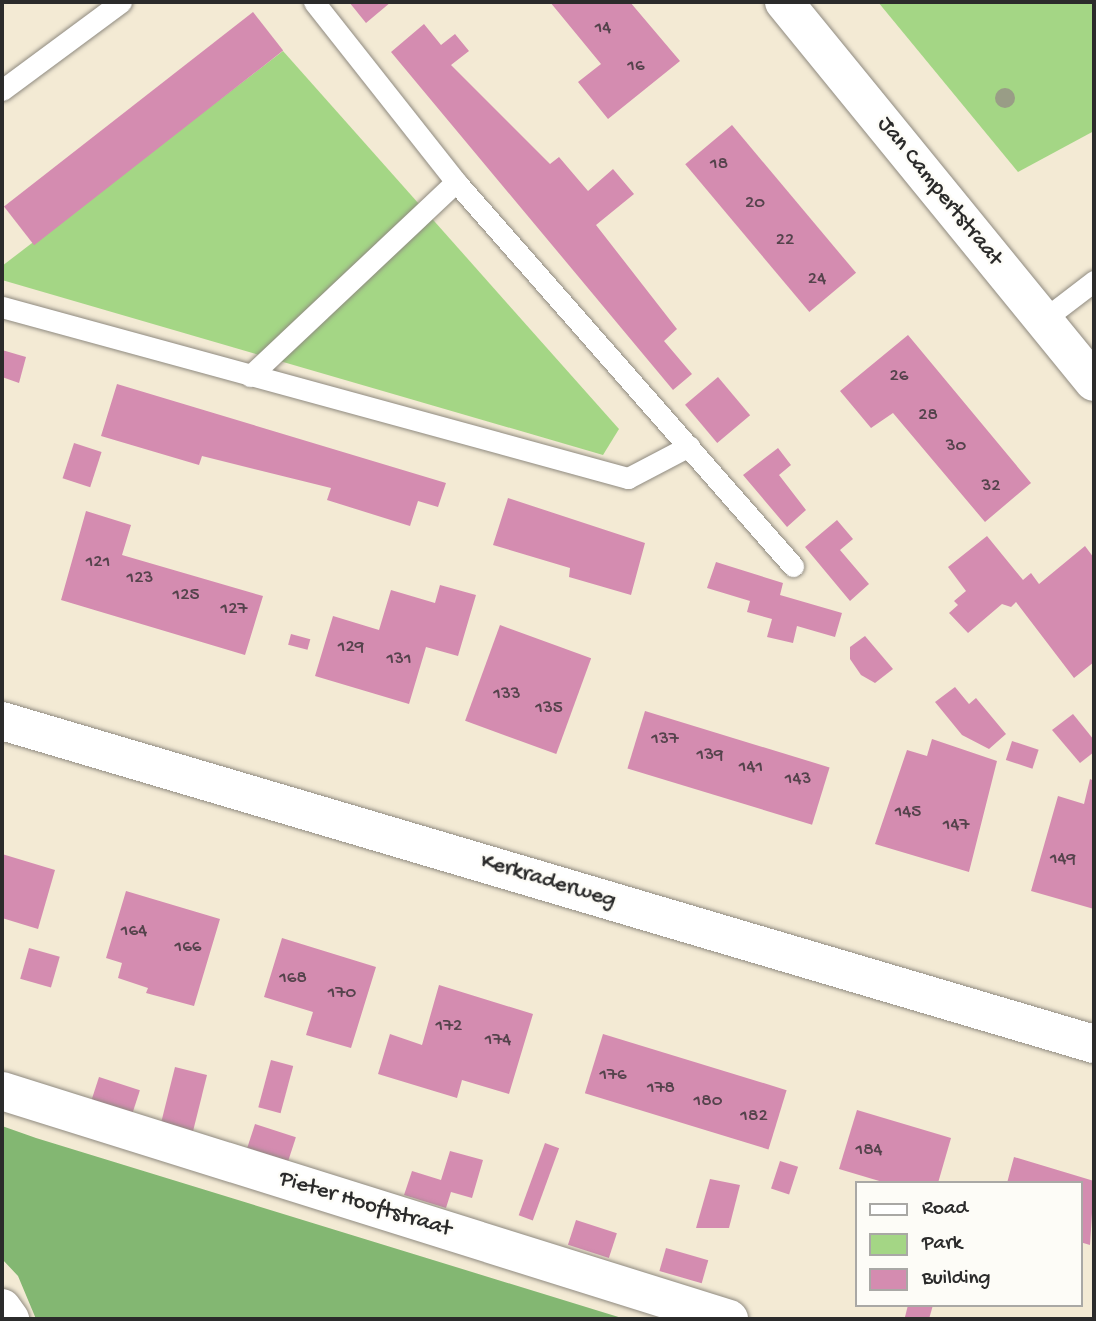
<!DOCTYPE html>
<style>
body{margin:0}
#map{position:relative;width:1096px;height:1321px;overflow:hidden;background:#f3ead4;font-family:"Gochi Hand",sans-serif}
div>[style]{position:absolute}
[style*='--x']{left:calc(var(--x)*1px);top:calc(var(--y)*1px);width:calc(var(--w)*1px);rotate:calc(var(--a)*1deg)}
.green>*{inset:0;background:#a4d685}
.forest>*{inset:0;background:#83b772}
.building>*{inset:0;background:#d48cb0;transform-origin:0 0}
.roads{filter:drop-shadow(0 0 2px #8f8a80) drop-shadow(0 0 2px #8f8a80)}
.service>*{height:21px;margin:-10.5px;padding:0 10.5px;transform-origin:10.5px;border-radius:10.5px;background:#fff}
.minor>*{height:38px;margin:-19px;padding:0 19px;transform-origin:19px;border-radius:19px;background:#fff}
.tertiary>*{height:38px;margin:-19px;padding:0 19px;transform-origin:19px;border-radius:19px;background:#fff}
.trees>*{width:20px;height:20px;margin:-10px;border-radius:50%;background:#999d86}
span{translate:-50% -50%;white-space:nowrap;text-align:center;line-height:1.15;-webkit-text-stroke:5px #fdfcf7;paint-order:stroke}
.number-label{font-size:19px;color:#55434c}
.number-label span{-webkit-text-stroke-width:0}
.street-label{font-size:23px;color:#2b2b2b}
.frame{position:absolute;inset:0;border:4px solid #2b2b2b;pointer-events:none}
.legend{position:absolute;left:855px;top:1181px;width:228px;height:126px;box-sizing:border-box;background:#fdfcf7;border:2px solid #a9a8a5;margin:0;padding:9px 12px;list-style:none;font-size:21px;color:#2b2b2b}
.legend li{display:flex;align-items:center;gap:14px;height:35px}
.legend b{width:35px;border:2px solid #a9a8a5}
</style>
<div id="map">
<div class="green">
<div style="clip-path:polygon(878px 2px,1094px 2px,1094px 131px,1018px 172px)"></div>
<div style="clip-path:polygon(283px 51px,619px 429px,603px 455px,2px 280px,2px 266px)"></div>
</div>
<div class="forest">
<div style="clip-path:polygon(2px 1126px,36px 1138px,625px 1319px,36px 1319px,18px 1276px,2px 1259px)"></div>
</div>
<div class="building">
<div style="clip-path:polygon(349px 2px,391px 2px,366px 23px)"></div>
<div style="clip-path:polygon(550px 2px,630px 2px,680px 61px,608px 119px,578px 82px,601px 64px)"></div>
<div style="left:253px;top:12px;width:49px;height:316px;rotate:52deg"></div>
<div style="clip-path:polygon(424px 24px,441px 45px,455px 34px,469px 51px,451px 65px,550px 164px,559px 157px,588px 191px,613px 169px,634px 194px,596px 225px,677px 329px,664px 341px,692px 374px,673px 390px,391px 52px)"></div>
<div style="left:732px;top:125px;width:193px;height:61px;rotate:50deg"></div>
<div style="clip-path:polygon(908px 335px,1031px 483px,985px 522px,893px 413px,871px 428px,840px 391px)"></div>
<div style="clip-path:polygon(2px 350px,26px 357px,19px 383px,2px 377px)"></div>
<div style="left:718px;top:377px;width:50px;height:43px;rotate:50deg"></div>
<div style="clip-path:polygon(117px 384px,446px 483px,438px 507px,418px 501px,410px 526px,327px 500px,331px 488px,202px 456px,199px 465px,101px 436px)"></div>
<div style="left:74px;top:443px;width:29px;height:37px;rotate:18deg"></div>
<div style="clip-path:polygon(778px 448px,791px 465px,779px 475px,806px 510px,787px 527px,743px 475px)"></div>
<div style="clip-path:polygon(508px 498px,645px 543px,631px 595px,569px 577px,570px 568px,493px 545px)"></div>
<div style="clip-path:polygon(86px 511px,131px 525px,122px 555px,263px 596px,245px 655px,61px 600px)"></div>
<div style="clip-path:polygon(837px 520px,853px 539px,840px 550px,869px 584px,850px 601px,805px 547px)"></div>
<div style="clip-path:polygon(987px 536px,1023px 580px,1031px 573px,1039px 584px,1085px 546px,1094px 558px,1094px 662px,1074px 678px,1016px 602px,1011px 607px,1002px 604px,968px 633px,949px 613px,958px 605px,954px 601px,966px 591px,948px 567px)"></div>
<div style="clip-path:polygon(716px 562px,783px 583px,780px 595px,842px 613px,835px 637px,797px 626px,793px 643px,767px 637px,772px 619px,747px 612px,750px 601px,707px 588px)"></div>
<div style="clip-path:polygon(440px 585px,476px 595px,458px 656px,426px 647px,409px 704px,315px 676px,333px 616px,379px 630px,391px 590px,435px 603px)"></div>
<div style="left:500px;top:625px;width:97px;height:102px;rotate:20deg"></div>
<div style="left:291px;top:634px;width:20px;height:11px;rotate:15deg"></div>
<div style="clip-path:polygon(865px 636px,893px 669px,875px 683px,861px 675px,850px 659px,850px 647px)"></div>
<div style="clip-path:polygon(955px 687px,969px 704px,976px 698px,1006px 734px,989px 749px,962px 735px,935px 702px)"></div>
<div style="left:645px;top:711px;width:193px;height:60px;rotate:17deg"></div>
<div style="clip-path:polygon(1073px 714px,1094px 740px,1094px 752px,1080px 763px,1052px 730px)"></div>
<div style="clip-path:polygon(932px 739px,997px 761px,969px 872px,875px 844px,907px 750px,927px 756px)"></div>
<div style="left:1012px;top:741px;width:28px;height:20px;rotate:18deg"></div>
<div style="clip-path:polygon(1090px 779px,1094px 781px,1094px 909px,1031px 891px,1058px 796px,1084px 804px)"></div>
<div style="clip-path:polygon(2px 854px,55px 870px,38px 929px,2px 918px)"></div>
<div style="clip-path:polygon(126px 891px,220px 919px,194px 1006px,146px 993px,148px 988px,118px 978px,122px 963px,106px 958px)"></div>
<div style="clip-path:polygon(282px 938px,376px 967px,351px 1048px,306px 1035px,313px 1012px,264px 997px)"></div>
<div style="left:29px;top:948px;width:32px;height:32px;rotate:16deg"></div>
<div style="clip-path:polygon(439px 985px,533px 1014px,509px 1094px,462px 1080px,457px 1098px,378px 1074px,390px 1034px,422px 1045px)"></div>
<div style="left:603px;top:1034px;width:192px;height:62px;rotate:17deg"></div>
<div style="left:271px;top:1060px;width:23px;height:49px;rotate:15deg"></div>
<div style="left:175px;top:1067px;width:33px;height:58px;rotate:14deg"></div>
<div style="left:99px;top:1077px;width:43px;height:26px;rotate:18deg"></div>
<div style="clip-path:polygon(857px 1110px,951px 1138px,938px 1183px,886px 1183px,839px 1169px)"></div>
<div style="left:255px;top:1124px;width:43px;height:25px;rotate:18deg"></div>
<div style="left:545px;top:1143px;width:15px;height:77px;rotate:20deg"></div>
<div style="clip-path:polygon(450px 1151px,483px 1160px,472px 1198px,451px 1192px,446px 1208px,404px 1195px,412px 1171px,441px 1180px)"></div>
<div style="clip-path:polygon(1014px 1157px,1094px 1181px,1090px 1245px,1080px 1242px,1080px 1183px,1007px 1183px)"></div>
<div style="left:780px;top:1161px;width:19px;height:29px;rotate:18deg"></div>
<div style="clip-path:polygon(710px 1179px,740px 1185px,729px 1228px,696px 1228px)"></div>
<div style="left:576px;top:1220px;width:43px;height:26px;rotate:18deg"></div>
<div style="left:666px;top:1248px;width:44px;height:24px;rotate:16deg"></div>
<div style="clip-path:polygon(908px 1305px,933px 1305px,929px 1319px,905px 1317px)"></div>
</div>
<div class="roads">
<div class="service">
<div style="--x:314;--y:2;--w:229;--a:51.7"></div>
<div style="--x:456;--y:182;--w:511;--a:48.73"></div>
<div style="--x:2;--y:90;--w:148;--a:-36.5"></div>
<div style="--x:2;--y:307;--w:649;--a:15.28"></div>
<div style="--x:628;--y:478;--w:69;--a:-27.7"></div>
<div style="--x:1043;--y:320;--w:64;--a:-37.4"></div>
<div style="--x:250;--y:376;--w:283;--a:-43.3"></div>
</div>
<div class="minor">
<div style="--x:784;--y:2;--w:490;--a:50.8"></div>
<div style="--x:2;--y:1091;--w:762;--a:17.41"></div>
<div style="--x:2;--y:1308;--w:14;--a:54"></div>
</div>
<div class="tertiary">
<div style="--x:2;--y:721;--w:1139;--a:16.48"></div>
</div>
</div>
<div class="trees">
<div style="left:1005px;top:98px"></div>
</div>
<div class="number-label">
<span style="left:603px;top:29px">14</span>
<span style="left:636px;top:67px">16</span>
<span style="left:719px;top:165px">18</span>
<span style="left:755px;top:204px">20</span>
<span style="left:785px;top:241px">22</span>
<span style="left:817px;top:280px">24</span>
<span style="left:899px;top:377px">26</span>
<span style="left:928px;top:416px">28</span>
<span style="left:956px;top:447px">30</span>
<span style="left:991px;top:487px">32</span>
<span style="left:98px;top:563px">121</span>
<span style="left:140px;top:579px">123</span>
<span style="left:186px;top:596px">125</span>
<span style="left:234px;top:610px">127</span>
<span style="left:351px;top:648px">129</span>
<span style="left:399px;top:660px">131</span>
<span style="left:507px;top:695px">133</span>
<span style="left:549px;top:709px">135</span>
<span style="left:665px;top:740px">137</span>
<span style="left:710px;top:756px">139</span>
<span style="left:751px;top:768px">141</span>
<span style="left:798px;top:780px">143</span>
<span style="left:908px;top:813px">145</span>
<span style="left:956px;top:826px">147</span>
<span style="left:1063px;top:860px">149</span>
<span style="left:134px;top:932px">164</span>
<span style="left:188px;top:948px">166</span>
<span style="left:293px;top:979px">168</span>
<span style="left:342px;top:994px">170</span>
<span style="left:449px;top:1027px">172</span>
<span style="left:498px;top:1041px">174</span>
<span style="left:613px;top:1076px">176</span>
<span style="left:661px;top:1089px">178</span>
<span style="left:708px;top:1102px">180</span>
<span style="left:754px;top:1117px">182</span>
<span style="left:869px;top:1151px">184</span>
</div>
<div class="street-label">
<span style="left:939px;top:192px;rotate:51deg">Jan Campertstraat</span>
<span style="left:548px;top:882px;rotate:17deg">Kerkraderweg</span>
<span style="left:365px;top:1205px;rotate:17deg">Pieter Hooftstraat</span>
</div>
<div class="frame"></div>
<ul class="legend">
<li><b style="height:9px;background:#fff"></b>Road</li>
<li><b style="height:19px;background:#a4d685"></b>Park</li>
<li><b style="height:19px;background:#d48cb0"></b>Building</li>
</ul>
</div>
